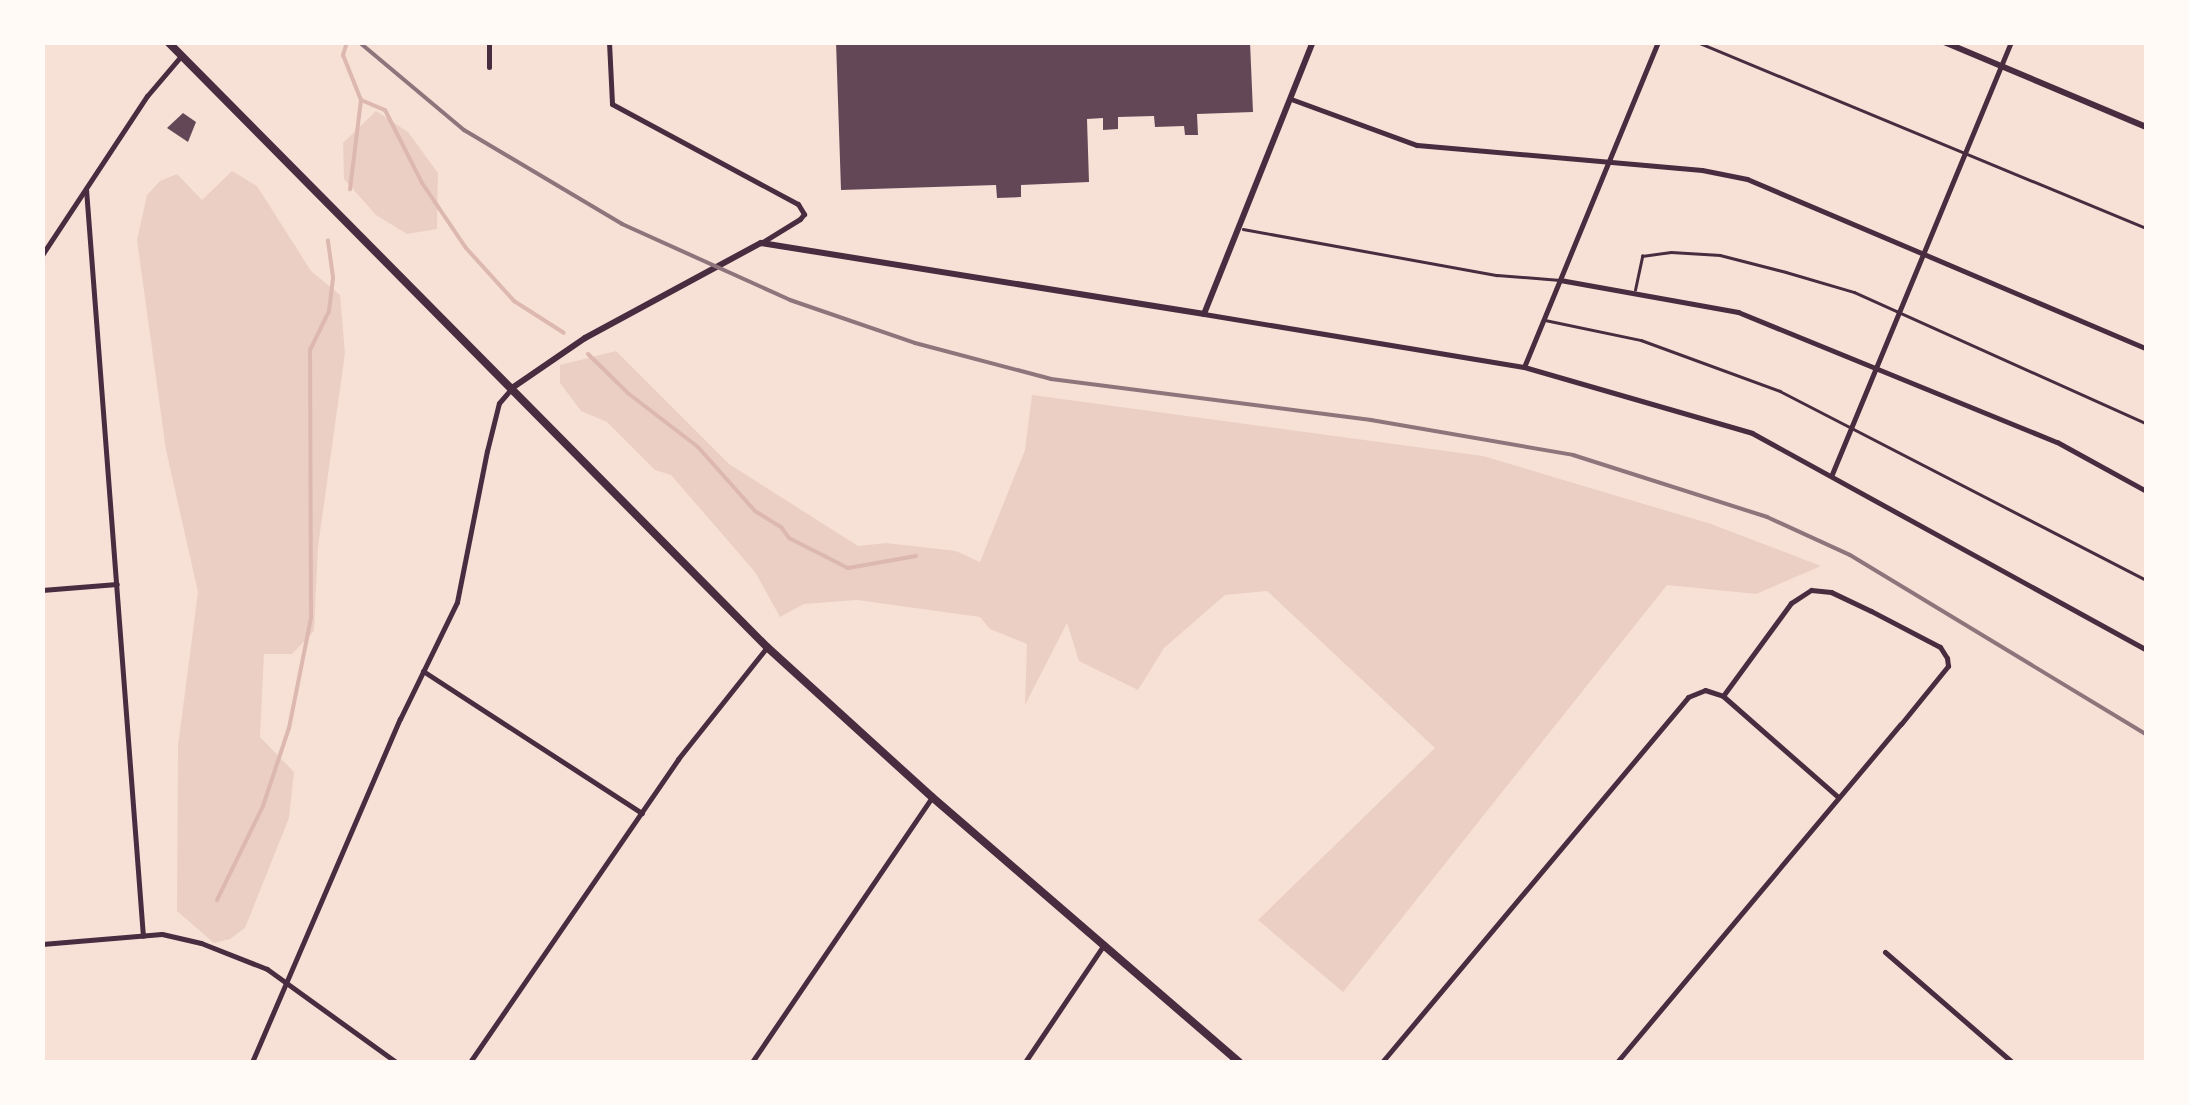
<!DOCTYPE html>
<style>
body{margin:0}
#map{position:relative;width:2189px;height:1105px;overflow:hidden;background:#f7e1d7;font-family:"Zilla Slab",serif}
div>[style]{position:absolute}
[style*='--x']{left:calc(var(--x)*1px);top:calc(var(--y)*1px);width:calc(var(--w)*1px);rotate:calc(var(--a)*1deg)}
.green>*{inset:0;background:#ebcfc5}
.stream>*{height:4px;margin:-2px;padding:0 2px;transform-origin:2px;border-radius:2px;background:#dcb8b0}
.building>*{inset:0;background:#644757}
.service>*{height:2.5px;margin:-1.25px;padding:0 1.25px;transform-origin:1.25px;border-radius:1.25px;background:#4a2c40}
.minor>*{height:5px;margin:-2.5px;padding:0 2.5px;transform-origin:2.5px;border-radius:2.5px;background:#4a2c40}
.tertiary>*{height:6px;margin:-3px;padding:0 3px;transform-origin:3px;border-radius:3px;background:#4a2c40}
.secondary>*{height:8px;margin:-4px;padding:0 4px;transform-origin:4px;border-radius:4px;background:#4a2c40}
.rail>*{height:4px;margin:-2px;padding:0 2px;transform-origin:2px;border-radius:2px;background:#8f747c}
span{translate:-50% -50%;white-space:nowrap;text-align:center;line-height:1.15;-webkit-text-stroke:10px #fffaf5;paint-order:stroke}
.frame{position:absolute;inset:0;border:45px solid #fffaf5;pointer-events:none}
</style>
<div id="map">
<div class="green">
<div style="clip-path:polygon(376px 111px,408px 132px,438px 173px,437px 229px,407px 234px,376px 215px,344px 179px,343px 143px)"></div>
<div style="clip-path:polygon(232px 171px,257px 186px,311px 271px,340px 295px,345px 353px,318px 547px,314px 631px,292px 654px,264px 654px,260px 737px,294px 772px,289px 818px,245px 928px,230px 939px,214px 943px,177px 911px,178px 746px,198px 592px,166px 450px,137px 240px,147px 195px,160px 181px,177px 174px,202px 200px)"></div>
<div style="clip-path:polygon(616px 351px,729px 464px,858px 546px,886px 543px,956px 551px,980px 562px,1025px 450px,1032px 395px,1483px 456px,1711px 524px,1821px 566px,1756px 594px,1667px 585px,1343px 992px,1258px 920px,1435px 748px,1267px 591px,1225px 595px,1164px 648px,1138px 690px,1079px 661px,1067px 623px,1025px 705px,1027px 644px,990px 629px,980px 617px,857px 600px,804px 604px,780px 617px,755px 572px,671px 475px,655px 470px,607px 422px,581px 411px,560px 383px,560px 365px)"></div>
</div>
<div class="stream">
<div style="--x:347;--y:42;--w:14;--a:107"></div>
<div style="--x:343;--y:55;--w:48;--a:68.2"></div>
<div style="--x:361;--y:100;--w:90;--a:97"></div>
<div style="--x:361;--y:100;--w:26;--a:23"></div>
<div style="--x:385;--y:110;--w:82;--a:63.1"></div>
<div style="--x:422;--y:183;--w:78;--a:55.9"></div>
<div style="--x:466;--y:248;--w:72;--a:47.8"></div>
<div style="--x:514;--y:301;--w:59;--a:32.6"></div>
<div style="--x:588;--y:354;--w:57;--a:44.3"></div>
<div style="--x:629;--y:394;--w:87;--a:37.5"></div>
<div style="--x:698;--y:447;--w:86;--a:48.3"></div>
<div style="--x:755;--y:511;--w:31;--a:32"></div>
<div style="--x:781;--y:527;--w:14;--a:54"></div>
<div style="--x:789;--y:538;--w:66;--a:27"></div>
<div style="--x:848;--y:568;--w:69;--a:-10"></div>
<div style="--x:217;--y:900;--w:105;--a:-63.9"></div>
<div style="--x:263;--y:806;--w:82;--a:-71.6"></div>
<div style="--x:289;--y:728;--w:112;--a:-78.7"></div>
<div style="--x:311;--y:618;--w:268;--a:-90.2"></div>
<div style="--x:310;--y:350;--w:43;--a:-64"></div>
<div style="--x:329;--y:311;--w:34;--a:-83"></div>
<div style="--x:333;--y:277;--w:37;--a:-98"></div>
</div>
<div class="building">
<div style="clip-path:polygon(836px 42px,1250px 42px,1253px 112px,1197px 114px,1198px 135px,1185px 135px,1184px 126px,1155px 127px,1154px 116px,1118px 117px,1118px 129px,1103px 130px,1103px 118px,1087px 119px,1089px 182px,1021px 185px,1021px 197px,997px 198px,996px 185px,841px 190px)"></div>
<div style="clip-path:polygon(183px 113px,196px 122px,188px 142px,167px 128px)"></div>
</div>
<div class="service">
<div style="--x:1697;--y:42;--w:486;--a:22.5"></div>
<div style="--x:1243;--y:229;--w:258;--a:10.3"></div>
<div style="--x:1497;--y:275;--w:63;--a:4.5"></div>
<div style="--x:1635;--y:290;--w:35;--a:-78"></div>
<div style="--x:1642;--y:256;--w:29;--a:-8"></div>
<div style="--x:1671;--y:252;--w:49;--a:3.5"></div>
<div style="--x:1720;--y:255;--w:68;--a:14.4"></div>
<div style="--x:1786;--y:272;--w:71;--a:16.4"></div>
<div style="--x:1854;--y:292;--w:320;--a:24.2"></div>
<div style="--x:1545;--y:320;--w:98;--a:11.8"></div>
<div style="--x:1641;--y:340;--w:148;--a:20.1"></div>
<div style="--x:1780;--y:391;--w:412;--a:27.3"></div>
</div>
<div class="minor">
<div style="--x:489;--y:42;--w:25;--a:90"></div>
<div style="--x:609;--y:42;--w:62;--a:87.2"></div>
<div style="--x:612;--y:104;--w:211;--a:28.3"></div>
<div style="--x:798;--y:204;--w:12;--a:59"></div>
<div style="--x:804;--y:214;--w:6;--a:129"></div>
<div style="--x:800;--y:219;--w:46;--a:148.4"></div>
<div style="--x:1291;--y:99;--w:134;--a:20.1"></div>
<div style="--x:1417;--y:145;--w:286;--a:5"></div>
<div style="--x:1702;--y:170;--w:46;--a:11.3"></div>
<div style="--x:1747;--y:179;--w:433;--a:23"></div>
<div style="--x:86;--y:189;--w:749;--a:85.64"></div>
<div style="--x:42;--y:255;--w:191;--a:-56.6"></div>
<div style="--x:147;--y:96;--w:52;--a:-49.6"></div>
<div style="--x:1560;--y:280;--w:181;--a:10.2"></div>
<div style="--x:1738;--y:312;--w:344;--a:22.2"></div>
<div style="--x:2057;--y:442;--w:102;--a:28.8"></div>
<div style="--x:1204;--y:314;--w:324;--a:9.4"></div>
<div style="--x:1524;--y:367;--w:237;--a:16.1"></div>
<div style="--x:1752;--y:433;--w:450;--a:28.8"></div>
<div style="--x:1524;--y:367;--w:352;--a:-67.6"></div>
<div style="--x:1832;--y:474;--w:468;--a:-67.5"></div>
<div style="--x:42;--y:590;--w:75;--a:-4.6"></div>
<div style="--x:423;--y:671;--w:261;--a:33"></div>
<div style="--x:1723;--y:696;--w:153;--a:41.3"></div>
<div style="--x:42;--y:944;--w:120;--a:-4.8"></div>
<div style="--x:162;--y:934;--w:40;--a:13"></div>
<div style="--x:201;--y:943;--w:71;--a:21.5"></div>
<div style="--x:267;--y:969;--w:159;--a:35.8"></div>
<div style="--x:1885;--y:952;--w:168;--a:40.9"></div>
<div style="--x:252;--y:1062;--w:374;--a:-66.7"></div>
<div style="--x:400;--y:719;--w:130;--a:-64"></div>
<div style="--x:457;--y:602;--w:154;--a:-78.8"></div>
<div style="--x:487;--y:451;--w:49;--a:-76"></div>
<div style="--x:499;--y:403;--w:20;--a:-49"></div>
<div style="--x:470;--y:1062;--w:368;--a:-55.5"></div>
<div style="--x:678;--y:759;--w:143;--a:-51.5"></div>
<div style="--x:752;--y:1062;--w:320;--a:-55.8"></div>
<div style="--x:1025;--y:1062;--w:140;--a:-56.1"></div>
<div style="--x:1382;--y:1062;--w:476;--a:-50"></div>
<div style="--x:1688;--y:697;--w:18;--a:-22"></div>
<div style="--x:1705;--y:690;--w:19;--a:18"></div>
<div style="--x:1617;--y:1062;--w:441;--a:-50"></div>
<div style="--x:1901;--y:724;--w:75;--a:-51"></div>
<div style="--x:1948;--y:666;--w:8;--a:-97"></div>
<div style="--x:1947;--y:658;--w:13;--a:-122"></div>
<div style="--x:1940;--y:647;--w:78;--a:-152.4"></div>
<div style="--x:1871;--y:611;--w:44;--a:-154.6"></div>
<div style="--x:1831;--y:592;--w:20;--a:-174"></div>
<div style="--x:1811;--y:590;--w:24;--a:147"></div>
<div style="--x:1791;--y:603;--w:115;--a:126.2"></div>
</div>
<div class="tertiary">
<div style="--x:1944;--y:42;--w:219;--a:22.8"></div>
<div style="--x:512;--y:388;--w:88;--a:-34.4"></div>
<div style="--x:585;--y:338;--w:200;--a:-28.4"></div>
<div style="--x:761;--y:243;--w:449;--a:9.1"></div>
<div style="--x:1204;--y:314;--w:293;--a:-68.2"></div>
</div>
<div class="secondary">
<div style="--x:168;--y:42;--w:851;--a:45.29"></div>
<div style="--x:767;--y:647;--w:223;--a:42.3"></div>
<div style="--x:932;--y:797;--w:406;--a:40.8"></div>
</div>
<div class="rail">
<div style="--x:359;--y:42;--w:137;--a:40"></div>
<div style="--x:464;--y:130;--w:184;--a:30.7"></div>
<div style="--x:622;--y:224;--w:184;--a:24.3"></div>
<div style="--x:790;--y:300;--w:132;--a:19"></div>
<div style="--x:915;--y:343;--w:141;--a:14.8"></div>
<div style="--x:1051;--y:379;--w:323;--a:7.3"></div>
<div style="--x:1371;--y:420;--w:205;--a:9.8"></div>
<div style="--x:1573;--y:455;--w:204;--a:17.7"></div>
<div style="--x:1767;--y:517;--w:91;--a:24.6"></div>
<div style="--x:1850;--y:555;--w:346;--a:31.2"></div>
</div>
<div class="frame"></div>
</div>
